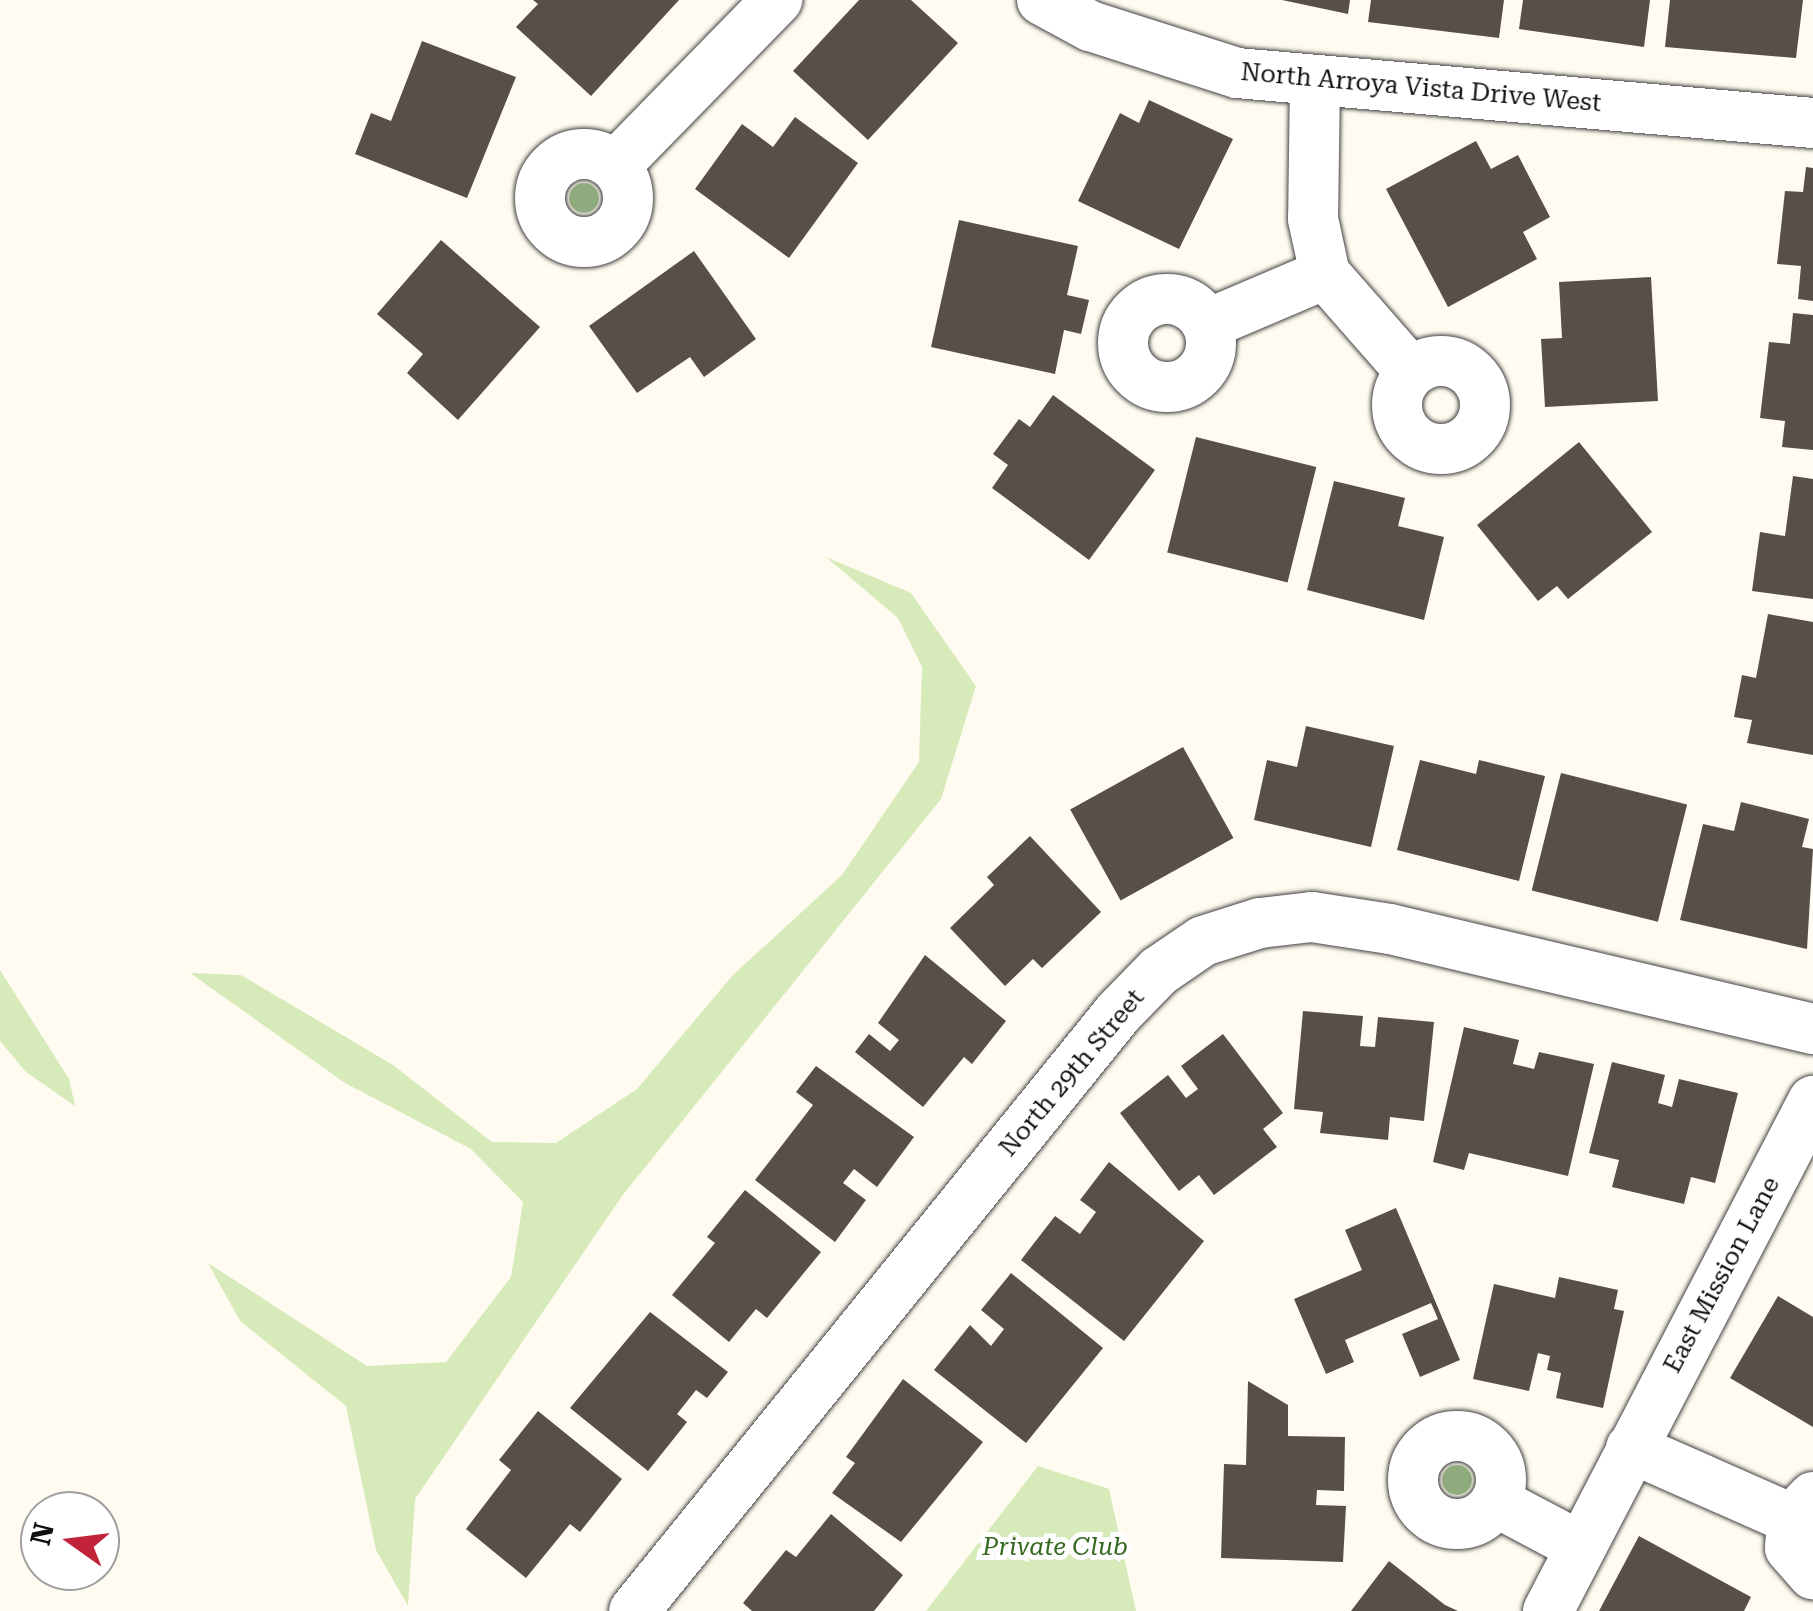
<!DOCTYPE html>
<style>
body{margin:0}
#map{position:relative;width:1813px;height:1611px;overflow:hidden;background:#fffbf0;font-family:"Roboto Serif",serif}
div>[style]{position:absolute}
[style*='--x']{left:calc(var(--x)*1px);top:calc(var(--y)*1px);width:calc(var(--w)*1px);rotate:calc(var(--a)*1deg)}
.green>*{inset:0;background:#d7eab9}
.building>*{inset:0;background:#584f4b;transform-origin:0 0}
.roads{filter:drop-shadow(0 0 2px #424242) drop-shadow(0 0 2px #424242)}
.minor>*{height:50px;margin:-25px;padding:0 25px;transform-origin:25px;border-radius:25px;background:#fff}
.minor>.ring{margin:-25px;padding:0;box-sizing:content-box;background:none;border:50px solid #fff;border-radius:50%}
.trees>*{width:30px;height:30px;margin:-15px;border-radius:50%;background:#8faa7c}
span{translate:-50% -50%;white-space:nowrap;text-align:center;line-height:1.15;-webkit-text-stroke:10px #fff;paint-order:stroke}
.street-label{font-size:25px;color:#0f0f0f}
.park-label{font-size:25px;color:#34681e;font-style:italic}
.north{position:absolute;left:20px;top:1491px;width:100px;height:100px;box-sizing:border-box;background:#fff;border:2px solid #9f9f9f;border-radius:50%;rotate:284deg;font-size:28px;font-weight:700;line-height:40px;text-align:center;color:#0f0f0f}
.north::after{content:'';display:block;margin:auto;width:35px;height:45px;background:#c1243a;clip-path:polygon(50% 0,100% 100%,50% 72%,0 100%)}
</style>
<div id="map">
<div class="green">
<div style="clip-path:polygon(826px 557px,911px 593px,976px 686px,941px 799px,622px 1196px,415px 1499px,408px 1606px,376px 1550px,346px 1406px,240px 1321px,208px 1263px,367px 1366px,446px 1362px,511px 1277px,523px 1202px,471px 1149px,345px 1083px,190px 973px,241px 975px,393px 1065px,492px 1142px,556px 1143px,637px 1089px,733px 975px,842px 875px,919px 762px,922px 667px,898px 618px)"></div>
<div style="clip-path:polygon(0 970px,69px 1079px,75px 1106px,26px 1072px,0 1041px)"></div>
<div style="clip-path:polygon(1038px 1466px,1109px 1489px,1136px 1611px,926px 1611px)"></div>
</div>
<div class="building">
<div style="clip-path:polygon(533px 0,679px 0,591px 96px,516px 27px,538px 4px)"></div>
<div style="clip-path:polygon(859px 0,911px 0,958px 43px,868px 140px,793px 71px)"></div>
<div style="clip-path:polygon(1282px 0,1350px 0,1348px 14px)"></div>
<div style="clip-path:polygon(1371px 0,1504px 0,1499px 38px,1368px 22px)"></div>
<div style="clip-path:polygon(1523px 0,1650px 0,1644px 47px,1519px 29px)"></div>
<div style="clip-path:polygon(1670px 0,1803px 0,1796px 58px,1665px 47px)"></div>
<div style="clip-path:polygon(422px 41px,516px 77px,467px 198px,355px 154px,371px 113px,391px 121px)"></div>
<div style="clip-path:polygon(1149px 100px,1233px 139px,1179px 249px,1078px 201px,1120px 113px,1139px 123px)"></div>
<div style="clip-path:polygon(795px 117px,858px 163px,789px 258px,695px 189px,742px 124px,773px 147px)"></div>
<div style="clip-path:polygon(1476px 141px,1491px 169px,1518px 155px,1550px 217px,1523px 232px,1537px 259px,1448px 307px,1386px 189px)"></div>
<div style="clip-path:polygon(1806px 167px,1813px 168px,1813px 301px,1798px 299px,1801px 266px,1777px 264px,1785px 191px,1803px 192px)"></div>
<div style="clip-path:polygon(959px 220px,1078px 246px,1067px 295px,1089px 300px,1081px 334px,1064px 330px,1055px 374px,931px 347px)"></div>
<div style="clip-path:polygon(441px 240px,540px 327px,458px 420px,407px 373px,423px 354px,377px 314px)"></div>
<div style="clip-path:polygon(694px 251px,756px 339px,704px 377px,690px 357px,637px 393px,589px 326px)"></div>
<div style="clip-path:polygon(1651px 277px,1658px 401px,1545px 407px,1541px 339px,1562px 338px,1559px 282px)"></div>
<div style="clip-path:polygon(1793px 313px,1813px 315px,1813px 450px,1782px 447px,1785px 421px,1760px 418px,1769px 342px,1790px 344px)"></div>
<div style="clip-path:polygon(1053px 395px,1155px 470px,1089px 560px,992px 488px,1008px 465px,993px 454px,1019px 419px,1030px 427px)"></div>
<div style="left:1196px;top:437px;width:124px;height:119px;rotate:14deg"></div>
<div style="clip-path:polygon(1579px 442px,1652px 532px,1568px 599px,1557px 586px,1538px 601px,1477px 525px)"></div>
<div style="clip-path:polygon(1793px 476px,1813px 479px,1813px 599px,1752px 591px,1760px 532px,1785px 536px)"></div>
<div style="clip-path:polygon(1334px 481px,1405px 498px,1398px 526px,1444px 537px,1424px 620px,1307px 590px)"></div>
<div style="clip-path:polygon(1768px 614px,1813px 622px,1813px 755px,1747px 743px,1752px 720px,1734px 717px,1742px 675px,1756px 678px)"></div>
<div style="clip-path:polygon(1306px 726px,1394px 746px,1371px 847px,1254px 820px,1267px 760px,1297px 767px)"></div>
<div style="left:1183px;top:747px;width:104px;height:129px;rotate:61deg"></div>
<div style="clip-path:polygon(1420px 760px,1476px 774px,1479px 760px,1545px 776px,1519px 881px,1397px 850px)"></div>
<div style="left:1561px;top:773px;width:130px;height:121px;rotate:14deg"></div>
<div style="clip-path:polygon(1741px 802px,1809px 819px,1802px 847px,1813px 849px,1807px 949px,1680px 920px,1703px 824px,1734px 831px)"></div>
<div style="clip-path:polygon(1030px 836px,1101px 912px,1042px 968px,1033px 959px,1005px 986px,950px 928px,994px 885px,987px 877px)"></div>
<div style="clip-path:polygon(925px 955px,1006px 1021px,972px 1064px,964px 1057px,923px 1107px,855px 1052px,869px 1034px,890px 1051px,899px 1040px,878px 1023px)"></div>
<div style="clip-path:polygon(1303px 1011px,1363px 1016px,1360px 1046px,1375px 1047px,1378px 1017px,1434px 1022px,1424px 1121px,1390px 1117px,1388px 1140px,1320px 1133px,1323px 1112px,1294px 1109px)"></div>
<div style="clip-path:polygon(1464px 1027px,1519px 1040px,1513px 1064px,1534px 1069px,1539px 1052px,1594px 1064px,1568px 1176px,1469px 1153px,1464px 1170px,1433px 1162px)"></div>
<div style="clip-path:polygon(1223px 1034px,1283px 1113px,1263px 1129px,1277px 1147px,1214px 1195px,1199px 1175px,1179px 1191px,1120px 1113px,1168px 1075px,1186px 1098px,1198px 1089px,1181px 1066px)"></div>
<div style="clip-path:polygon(1612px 1062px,1665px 1075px,1658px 1103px,1672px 1107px,1679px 1079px,1738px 1093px,1715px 1183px,1691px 1177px,1684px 1204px,1612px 1187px,1619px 1160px,1589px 1153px)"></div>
<div style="clip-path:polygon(816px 1066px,914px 1137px,877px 1187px,854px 1169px,843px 1183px,866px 1200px,835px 1242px,755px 1180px,813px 1105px,796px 1092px)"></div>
<div style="clip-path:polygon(1109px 1162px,1204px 1241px,1124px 1341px,1021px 1260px,1055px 1216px,1080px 1234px,1096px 1212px,1080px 1200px)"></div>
<div style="clip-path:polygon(745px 1190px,821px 1252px,767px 1318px,756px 1309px,729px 1342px,672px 1295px,715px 1243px,707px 1237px)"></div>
<div style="clip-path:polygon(1396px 1208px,1460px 1360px,1420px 1377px,1402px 1334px,1438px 1319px,1431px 1303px,1345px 1340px,1354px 1362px,1326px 1374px,1294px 1299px,1362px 1270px,1345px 1230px)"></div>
<div style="clip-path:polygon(1011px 1273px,1103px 1348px,1026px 1443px,934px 1370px,970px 1325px,991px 1346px,1004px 1329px,981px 1310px)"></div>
<div style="clip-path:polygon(1559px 1277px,1618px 1290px,1614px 1309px,1624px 1311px,1603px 1408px,1556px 1398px,1561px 1373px,1547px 1370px,1550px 1356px,1538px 1353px,1529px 1391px,1473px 1379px,1494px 1284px,1555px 1298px)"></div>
<div style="clip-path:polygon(1778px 1296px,1813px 1317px,1813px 1427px,1730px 1378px)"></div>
<div style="clip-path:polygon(650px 1312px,728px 1372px,707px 1398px,696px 1390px,677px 1414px,687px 1422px,648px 1471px,570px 1408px)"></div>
<div style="clip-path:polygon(903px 1379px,983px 1442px,901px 1542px,832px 1493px,855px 1463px,846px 1457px)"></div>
<div style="clip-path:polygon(1248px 1381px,1288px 1405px,1288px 1436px,1345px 1437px,1344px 1491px,1317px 1490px,1316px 1505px,1346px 1506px,1343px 1562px,1221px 1558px,1224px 1464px,1246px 1465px)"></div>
<div style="clip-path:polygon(538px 1411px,622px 1479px,580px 1532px,570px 1524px,526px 1578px,466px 1529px,511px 1470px,499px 1460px)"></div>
<div style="clip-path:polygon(831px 1514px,903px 1575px,874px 1611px,752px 1611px,743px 1603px,786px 1550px,796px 1557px)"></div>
<div style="clip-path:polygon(1639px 1536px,1751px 1597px,1744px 1611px,1599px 1611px)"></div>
<div style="clip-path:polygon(1389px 1561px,1445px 1605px,1458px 1611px,1351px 1611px)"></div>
</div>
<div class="roads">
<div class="minor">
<div style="--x:1042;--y:0;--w:55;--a:28.4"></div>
<div style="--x:1090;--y:26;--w:154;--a:17.7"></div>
<div style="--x:1237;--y:73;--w:578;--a:4.96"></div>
<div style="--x:1315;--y:81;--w:138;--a:90.8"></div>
<div style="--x:1313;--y:219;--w:56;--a:77.7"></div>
<div style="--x:1325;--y:274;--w:129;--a:48.8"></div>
<div class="ring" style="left:540px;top:154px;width:38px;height:38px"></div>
<div style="--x:616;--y:165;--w:231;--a:-45.7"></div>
<div class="ring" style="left:1123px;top:299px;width:38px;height:38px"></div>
<div style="--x:1208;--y:324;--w:127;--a:-23.1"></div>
<div class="ring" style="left:1397px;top:361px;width:38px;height:38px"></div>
<div class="ring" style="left:1413px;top:1436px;width:38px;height:38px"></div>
<div style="--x:1631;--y:1448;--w:176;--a:23.8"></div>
<div style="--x:1813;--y:1497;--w:30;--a:134"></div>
<div style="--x:1792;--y:1519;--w:29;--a:94"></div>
<div style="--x:1790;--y:1548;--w:35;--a:49"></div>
<div style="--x:1496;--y:1502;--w:96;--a:27.9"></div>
<div style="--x:634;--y:1611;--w:769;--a:-51.01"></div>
<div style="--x:1118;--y:1013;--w:59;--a:-45.7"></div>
<div style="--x:1159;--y:971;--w:53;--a:-34.3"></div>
<div style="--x:1203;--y:941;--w:60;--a:-17.5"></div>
<div style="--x:1260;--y:923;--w:52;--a:-6.6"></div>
<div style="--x:1312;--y:917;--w:79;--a:8.7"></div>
<div style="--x:1390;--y:929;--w:435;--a:13.3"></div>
<div style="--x:1548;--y:1611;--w:575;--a:-62.54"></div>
</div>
</div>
<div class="trees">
<div style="left:584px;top:198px"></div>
<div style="left:1457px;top:1480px"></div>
</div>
<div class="street-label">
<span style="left:1421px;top:88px;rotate:5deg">North Arroya Vista Drive West</span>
<span style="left:1072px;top:1073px;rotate:-50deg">North 29th Street</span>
<span style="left:1722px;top:1275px;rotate:-62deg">East Mission Lane</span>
</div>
<div class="park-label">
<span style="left:1055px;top:1547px">Private Club</span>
</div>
<div class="north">N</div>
</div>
